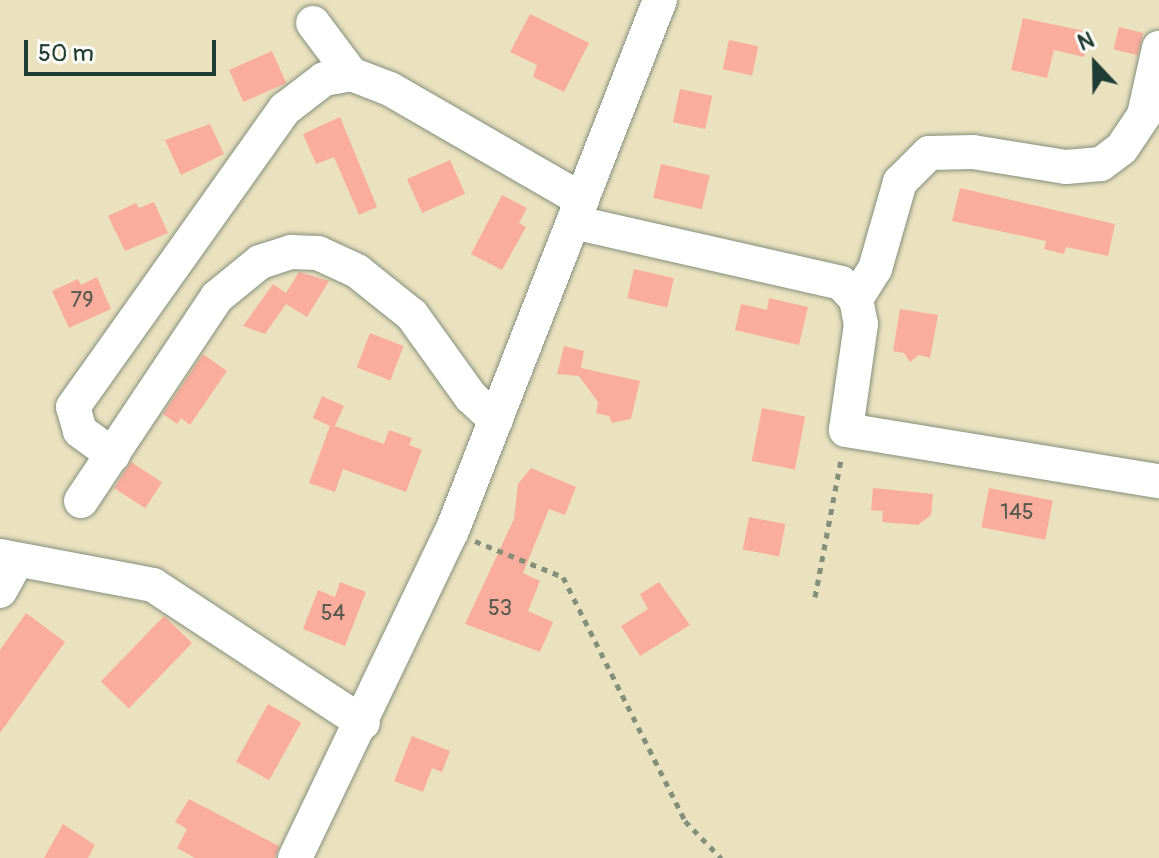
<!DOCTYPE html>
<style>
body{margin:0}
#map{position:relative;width:1159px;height:858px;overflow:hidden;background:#eae1bf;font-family:Pangolin,sans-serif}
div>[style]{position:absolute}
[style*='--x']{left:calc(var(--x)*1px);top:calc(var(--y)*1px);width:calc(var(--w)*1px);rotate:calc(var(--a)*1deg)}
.building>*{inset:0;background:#faad9d;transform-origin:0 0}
.path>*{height:5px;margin-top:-2.5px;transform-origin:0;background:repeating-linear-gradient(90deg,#848f7a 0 6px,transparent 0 12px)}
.roads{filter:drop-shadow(0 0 2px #848f7a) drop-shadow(0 0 2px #848f7a)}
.minor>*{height:34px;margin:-17px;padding:0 17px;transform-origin:17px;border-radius:17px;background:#fff}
span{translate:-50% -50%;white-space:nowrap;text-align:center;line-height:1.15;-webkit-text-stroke:6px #fdfcf7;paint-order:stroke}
.number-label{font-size:22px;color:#56594e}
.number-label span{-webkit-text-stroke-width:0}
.north{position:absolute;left:1055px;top:24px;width:80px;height:80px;-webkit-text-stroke:6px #fdfcf7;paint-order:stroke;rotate:338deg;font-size:22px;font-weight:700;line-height:32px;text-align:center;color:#1f3d34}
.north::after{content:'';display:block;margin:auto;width:28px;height:36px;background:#1f3d34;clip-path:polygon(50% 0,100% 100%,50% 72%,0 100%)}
.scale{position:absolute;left:24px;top:40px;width:192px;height:36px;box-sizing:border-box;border:4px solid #1f3d34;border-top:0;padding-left:10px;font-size:24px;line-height:28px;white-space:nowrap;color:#1f3d34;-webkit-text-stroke:6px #fdfcf7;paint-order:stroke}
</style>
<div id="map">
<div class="building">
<div style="clip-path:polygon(530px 14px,589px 43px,564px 92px,533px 77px,537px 65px,510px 52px)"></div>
<div style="clip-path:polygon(1023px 18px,1089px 32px,1084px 57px,1054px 50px,1047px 78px,1011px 70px)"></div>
<div style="left:1119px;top:27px;width:25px;height:23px;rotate:14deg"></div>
<div style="left:729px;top:40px;width:30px;height:30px;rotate:12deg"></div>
<div style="left:272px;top:51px;width:35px;height:47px;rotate:66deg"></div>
<div style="left:680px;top:89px;width:33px;height:34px;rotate:12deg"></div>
<div style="clip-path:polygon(340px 117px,377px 207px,359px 215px,334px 157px,316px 164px,303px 134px)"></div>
<div style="clip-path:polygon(210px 124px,224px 154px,181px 175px,165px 140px)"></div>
<div style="left:450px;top:160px;width:37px;height:47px;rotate:66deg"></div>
<div style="left:661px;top:164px;width:50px;height:35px;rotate:13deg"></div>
<div style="clip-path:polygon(960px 188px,1115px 224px,1108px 256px,1066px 247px,1064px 254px,1044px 249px,1046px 241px,952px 221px)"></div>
<div style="clip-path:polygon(502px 195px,527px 208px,519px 223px,526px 227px,502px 270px,471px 254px)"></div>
<div style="clip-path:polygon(154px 202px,168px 233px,125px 251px,108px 216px,136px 203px,139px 208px)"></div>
<div style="left:634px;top:269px;width:41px;height:30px;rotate:13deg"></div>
<div style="clip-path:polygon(299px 272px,329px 281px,307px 317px,286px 304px,265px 334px,243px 326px,273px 284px,286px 293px)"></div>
<div style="clip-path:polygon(97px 277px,111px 309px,69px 328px,52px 291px,78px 279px,81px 285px)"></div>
<div style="clip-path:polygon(769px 298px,808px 307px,799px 345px,735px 330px,741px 304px,767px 310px)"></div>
<div style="clip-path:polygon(900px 309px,938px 315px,930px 358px,919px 355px,910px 362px,904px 353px,893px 351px)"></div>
<div style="left:370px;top:333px;width:36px;height:37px;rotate:21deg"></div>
<div style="clip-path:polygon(564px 346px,584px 351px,581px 368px,640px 381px,631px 419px,612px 423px,609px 416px,596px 413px,598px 402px,579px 376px,557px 374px)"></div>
<div style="clip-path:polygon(203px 354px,227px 371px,190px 425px,181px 418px,177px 424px,163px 414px)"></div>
<div style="clip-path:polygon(322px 396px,344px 406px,335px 426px,384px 444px,389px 430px,412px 438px,409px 445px,422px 450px,406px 492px,343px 469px,335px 492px,309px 483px,330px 426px,313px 418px)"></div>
<div style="left:762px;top:408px;width:44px;height:54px;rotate:11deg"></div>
<div style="left:131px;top:462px;width:37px;height:31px;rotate:33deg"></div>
<div style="clip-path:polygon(531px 468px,576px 487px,565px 515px,549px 509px,523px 573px,540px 581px,528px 611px,553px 622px,540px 652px,465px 624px,514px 519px,518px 484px)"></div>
<div style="clip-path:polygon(873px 488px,933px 494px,931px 515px,918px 525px,882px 522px,883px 511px,871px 510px)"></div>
<div style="left:989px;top:488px;width:65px;height:40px;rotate:11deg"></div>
<div style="left:749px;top:517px;width:37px;height:33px;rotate:11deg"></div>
<div style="clip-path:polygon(340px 582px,366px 592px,345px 646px,303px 629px,318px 590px,335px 597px)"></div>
<div style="clip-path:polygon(659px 582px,690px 625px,640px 656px,621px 626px,648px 609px,640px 594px)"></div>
<div style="clip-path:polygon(26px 613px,65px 642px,0 733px,0 650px)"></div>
<div style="left:164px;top:616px;width:39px;height:91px;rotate:44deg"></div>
<div style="left:268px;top:704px;width:38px;height:66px;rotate:29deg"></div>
<div style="clip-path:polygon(412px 736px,450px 751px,442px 772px,432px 768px,423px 792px,394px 781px)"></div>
<div style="clip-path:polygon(189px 799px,279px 846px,275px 858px,195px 858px,177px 848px,187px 829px,175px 822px)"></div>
<div style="clip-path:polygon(63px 824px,95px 845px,88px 858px,44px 858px)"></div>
</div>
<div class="path">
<div style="--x:475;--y:541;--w:95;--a:22.2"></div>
<div style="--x:563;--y:577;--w:273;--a:63.4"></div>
<div style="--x:685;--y:821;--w:52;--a:45.8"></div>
<div style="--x:815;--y:597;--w:140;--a:-79.3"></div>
</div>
<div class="roads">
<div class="minor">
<div style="--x:313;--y:23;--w:64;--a:53.3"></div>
<div style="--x:573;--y:222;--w:275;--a:12.8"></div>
<div style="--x:841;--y:283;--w:22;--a:47"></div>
<div style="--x:856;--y:299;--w:25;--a:79"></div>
<div style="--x:861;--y:324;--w:107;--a:98.1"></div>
<div style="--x:846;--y:430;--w:317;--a:9.3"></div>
<div style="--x:856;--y:299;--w:36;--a:-58"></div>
<div style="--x:875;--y:269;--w:91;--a:-74"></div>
<div style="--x:900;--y:182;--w:41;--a:-45"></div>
<div style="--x:929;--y:153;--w:44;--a:-1.3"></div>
<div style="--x:973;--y:152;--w:94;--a:9.2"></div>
<div style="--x:1066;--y:167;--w:35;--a:-5"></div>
<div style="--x:1101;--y:164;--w:26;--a:-37"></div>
<div style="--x:1122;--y:148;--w:40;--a:-56"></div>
<div style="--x:1144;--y:115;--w:69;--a:-77.4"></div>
<div style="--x:113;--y:455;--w:41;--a:-144"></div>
<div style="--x:80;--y:431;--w:25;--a:-106"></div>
<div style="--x:73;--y:407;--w:366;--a:-54.6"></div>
<div style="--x:285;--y:109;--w:49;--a:-37.6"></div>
<div style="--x:324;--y:79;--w:27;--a:-10"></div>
<div style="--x:351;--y:74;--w:42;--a:21"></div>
<div style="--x:390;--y:89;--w:222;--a:30"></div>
<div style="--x:81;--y:501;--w:245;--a:-56.3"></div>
<div style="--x:217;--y:297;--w:55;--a:-39.1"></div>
<div style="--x:260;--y:262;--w:33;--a:-18"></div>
<div style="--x:291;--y:252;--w:27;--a:2"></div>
<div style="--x:318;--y:253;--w:43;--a:24.8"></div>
<div style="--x:357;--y:271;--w:70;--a:38.7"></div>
<div style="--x:412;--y:315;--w:101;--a:54.3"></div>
<div style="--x:471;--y:397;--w:34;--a:43"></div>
<div style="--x:0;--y:556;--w:156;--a:10.7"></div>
<div style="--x:153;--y:585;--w:251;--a:33.3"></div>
<div style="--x:0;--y:591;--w:35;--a:-61"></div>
<div style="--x:295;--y:858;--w:363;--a:-64.4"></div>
<div style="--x:452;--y:531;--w:570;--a:-68.61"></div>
</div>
</div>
<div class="number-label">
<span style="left:82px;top:301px">79</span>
<span style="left:1017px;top:513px">145</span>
<span style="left:500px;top:609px">53</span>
<span style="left:333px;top:614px">54</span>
</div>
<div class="north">N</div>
<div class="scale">50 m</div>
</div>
